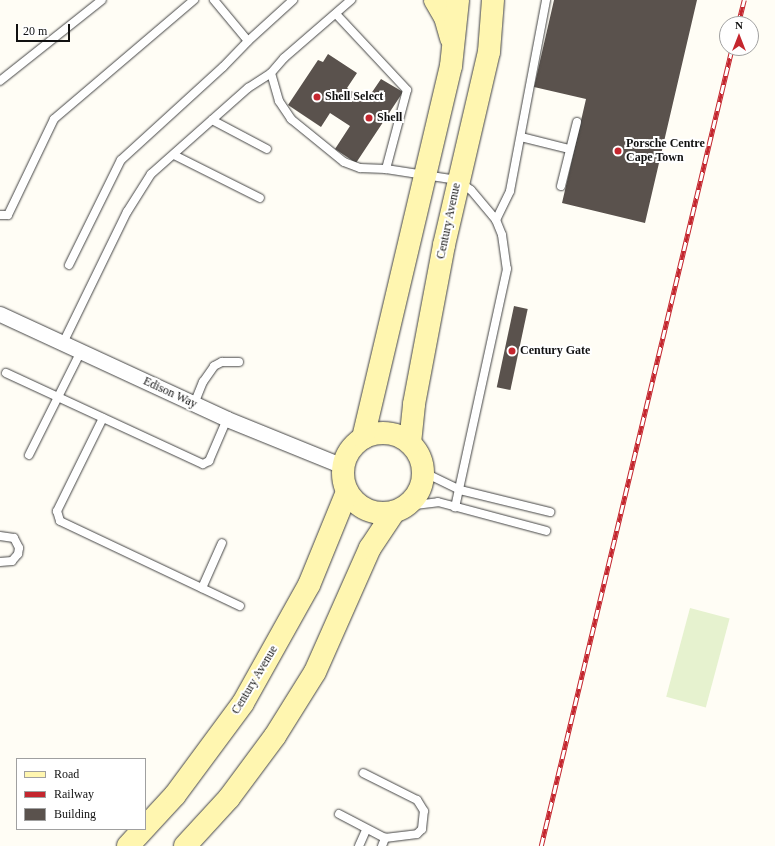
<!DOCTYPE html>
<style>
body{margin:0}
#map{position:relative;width:775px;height:846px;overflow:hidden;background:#fffdf5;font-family:Georgia,serif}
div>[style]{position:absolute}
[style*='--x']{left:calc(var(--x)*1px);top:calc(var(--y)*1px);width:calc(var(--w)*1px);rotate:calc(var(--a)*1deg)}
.pitch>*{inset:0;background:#e6f2cf;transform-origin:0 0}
.building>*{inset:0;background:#5a524d;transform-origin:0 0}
.roads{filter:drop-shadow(0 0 1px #444) drop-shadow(0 0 1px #444)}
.lane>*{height:8px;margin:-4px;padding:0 4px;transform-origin:4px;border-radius:4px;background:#fff}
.street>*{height:15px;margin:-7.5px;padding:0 7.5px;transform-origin:7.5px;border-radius:7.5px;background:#fff}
.secondary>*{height:22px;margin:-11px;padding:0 11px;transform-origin:11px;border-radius:11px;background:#fff6b0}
.secondary>.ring{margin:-11px;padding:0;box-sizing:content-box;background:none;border:22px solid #fff6b0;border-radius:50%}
.rail>*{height:4.5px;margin-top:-2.25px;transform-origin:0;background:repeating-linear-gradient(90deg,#fff 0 9px,#c4262e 0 18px);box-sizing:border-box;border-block:1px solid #c4262e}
.dots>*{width:11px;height:11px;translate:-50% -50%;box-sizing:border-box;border:2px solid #fff;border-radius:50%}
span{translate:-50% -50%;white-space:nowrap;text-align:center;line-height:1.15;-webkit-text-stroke:4px #fff;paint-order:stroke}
.poi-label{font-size:12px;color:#111;font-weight:700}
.left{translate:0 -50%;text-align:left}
.street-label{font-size:12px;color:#111}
.legend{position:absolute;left:16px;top:758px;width:130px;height:72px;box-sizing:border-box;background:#fff;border:1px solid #a0a0a0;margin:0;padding:5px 7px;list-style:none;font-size:12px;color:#111}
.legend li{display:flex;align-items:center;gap:8px;height:20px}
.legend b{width:20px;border:1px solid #a0a0a0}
.north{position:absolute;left:719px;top:16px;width:40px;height:40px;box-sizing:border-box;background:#fff;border:1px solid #a0a0a0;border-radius:50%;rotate:0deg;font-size:11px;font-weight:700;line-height:16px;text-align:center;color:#111}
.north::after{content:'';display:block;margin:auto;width:14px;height:18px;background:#c4262e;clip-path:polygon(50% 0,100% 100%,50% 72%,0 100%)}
.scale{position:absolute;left:16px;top:24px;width:54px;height:18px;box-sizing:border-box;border:2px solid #111;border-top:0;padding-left:5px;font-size:12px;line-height:14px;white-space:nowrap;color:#111;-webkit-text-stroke:3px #fff;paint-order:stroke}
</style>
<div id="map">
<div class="pitch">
<div style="left:690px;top:608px;width:41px;height:92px;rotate:15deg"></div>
</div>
<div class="building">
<div style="clip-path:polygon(554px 0,697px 0,645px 223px,562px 203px,586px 99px,534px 87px)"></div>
<div style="clip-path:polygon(328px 54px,357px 73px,347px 88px,366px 101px,381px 79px,403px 92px,356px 163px,335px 149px,350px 126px,330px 113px,321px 127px,288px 105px,318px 60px,323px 62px)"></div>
<div style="left:514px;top:306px;width:14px;height:83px;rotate:12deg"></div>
</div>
<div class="roads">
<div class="lane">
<div style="--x:214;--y:0;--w:53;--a:50.3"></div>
<div style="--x:248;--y:41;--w:61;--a:-42.3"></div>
<div style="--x:336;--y:14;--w:104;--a:46.9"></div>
<div style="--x:407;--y:90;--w:82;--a:104.9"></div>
<div style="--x:271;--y:73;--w:29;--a:74"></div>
<div style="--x:279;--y:101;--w:22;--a:56"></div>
<div style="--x:291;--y:119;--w:68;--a:39.1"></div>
<div style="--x:344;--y:162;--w:17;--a:21"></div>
<div style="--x:360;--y:168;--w:26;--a:2"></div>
<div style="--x:386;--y:169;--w:72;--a:8.8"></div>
<div style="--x:457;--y:180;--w:17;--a:36"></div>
<div style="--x:471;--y:190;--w:39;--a:50"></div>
<div style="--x:496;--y:220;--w:16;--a:68"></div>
<div style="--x:502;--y:235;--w:34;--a:82"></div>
<div style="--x:507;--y:269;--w:244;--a:102.3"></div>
<div style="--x:0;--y:81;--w:130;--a:-38.5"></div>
<div style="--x:212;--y:120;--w:62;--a:27.8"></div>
<div style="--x:521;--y:137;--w:49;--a:14"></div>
<div style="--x:174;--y:155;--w:96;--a:26.6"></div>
<div style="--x:561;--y:186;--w:66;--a:-76"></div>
<div style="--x:0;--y:215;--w:8;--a:0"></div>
<div style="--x:8;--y:215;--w:106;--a:-64.4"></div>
<div style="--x:54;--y:119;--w:184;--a:-40.4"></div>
<div style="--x:496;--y:220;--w:32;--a:-64"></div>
<div style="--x:510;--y:191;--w:194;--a:-79.3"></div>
<div style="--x:69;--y:265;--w:117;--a:-63.7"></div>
<div style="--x:121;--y:160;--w:138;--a:-42.4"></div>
<div style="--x:223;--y:67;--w:36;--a:-46"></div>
<div style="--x:63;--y:343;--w:146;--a:-64"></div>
<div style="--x:127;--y:212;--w:45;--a:-57.7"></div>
<div style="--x:151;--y:174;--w:130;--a:-41.6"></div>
<div style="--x:248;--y:88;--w:27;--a:-33"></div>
<div style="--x:271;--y:73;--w:20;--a:-49"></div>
<div style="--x:284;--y:58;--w:89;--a:-40.9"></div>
<div style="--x:6;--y:373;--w:217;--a:24.8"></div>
<div style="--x:203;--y:464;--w:7;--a:-27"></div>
<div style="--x:209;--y:461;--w:46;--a:-66.8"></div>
<div style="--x:194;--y:404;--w:24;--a:-68"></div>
<div style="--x:203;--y:382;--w:19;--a:-55"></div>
<div style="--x:214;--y:366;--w:9;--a:-27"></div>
<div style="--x:222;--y:362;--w:17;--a:0"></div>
<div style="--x:103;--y:418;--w:104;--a:116.3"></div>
<div style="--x:57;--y:511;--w:10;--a:73"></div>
<div style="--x:60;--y:521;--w:199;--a:25.3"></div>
<div style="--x:29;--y:455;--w:116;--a:-63.4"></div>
<div style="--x:423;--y:472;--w:41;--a:25.9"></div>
<div style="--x:460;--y:490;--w:93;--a:13.7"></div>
<div style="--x:407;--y:506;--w:31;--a:-7"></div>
<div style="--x:438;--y:502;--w:112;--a:15"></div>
<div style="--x:0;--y:536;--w:14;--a:8"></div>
<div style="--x:14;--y:538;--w:11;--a:63"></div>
<div style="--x:19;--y:548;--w:6;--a:99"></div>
<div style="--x:18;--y:554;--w:9;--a:131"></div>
<div style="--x:12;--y:561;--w:12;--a:175"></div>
<div style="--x:202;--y:588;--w:49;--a:-66"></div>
<div style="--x:339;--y:814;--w:52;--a:27.6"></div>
<div style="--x:385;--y:838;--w:32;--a:-7"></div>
<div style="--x:417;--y:834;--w:7;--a:-45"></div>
<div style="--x:422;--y:829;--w:18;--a:-84"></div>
<div style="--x:424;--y:811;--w:13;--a:-122"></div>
<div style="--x:417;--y:800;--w:60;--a:-153.4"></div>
<div style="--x:359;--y:846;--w:17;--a:-66"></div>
<div style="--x:382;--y:846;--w:9;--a:-69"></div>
</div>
<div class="street">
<div style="--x:0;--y:314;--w:250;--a:24.8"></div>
<div style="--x:227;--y:419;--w:125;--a:22.1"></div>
</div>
<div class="secondary">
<div style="--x:435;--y:0;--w:20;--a:60"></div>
<div style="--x:445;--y:17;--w:22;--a:74"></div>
<div class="ring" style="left:343px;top:433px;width:58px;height:58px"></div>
<div style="--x:363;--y:438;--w:382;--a:-76.7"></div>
<div style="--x:451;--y:66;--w:66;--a:-83.9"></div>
<div style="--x:410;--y:443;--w:39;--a:-84"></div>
<div style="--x:414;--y:404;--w:162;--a:-79.3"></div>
<div style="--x:444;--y:245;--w:198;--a:-76.9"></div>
<div style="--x:489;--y:52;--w:52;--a:-85.6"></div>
<div style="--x:128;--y:846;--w:69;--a:-47.3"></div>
<div style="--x:175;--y:795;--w:114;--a:-53.5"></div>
<div style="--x:243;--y:703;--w:135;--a:-60.8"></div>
<div style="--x:309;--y:585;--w:100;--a:-67.8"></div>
<div style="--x:185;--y:846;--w:65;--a:-47.5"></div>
<div style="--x:229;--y:798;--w:77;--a:-53.4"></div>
<div style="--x:275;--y:736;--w:75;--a:-58"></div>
<div style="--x:315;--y:672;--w:136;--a:-66.1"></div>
<div style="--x:370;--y:548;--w:43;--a:-56.3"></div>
</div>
</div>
<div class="rail">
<div style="--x:738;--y:24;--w:25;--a:-76"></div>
<div style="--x:541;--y:846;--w:821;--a:-76.54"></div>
</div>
<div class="dots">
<div style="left:317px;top:97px;background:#c4262e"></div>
<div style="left:369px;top:118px;background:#c4262e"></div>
<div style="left:618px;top:151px;background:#c4262e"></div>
<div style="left:512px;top:351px;background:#c4262e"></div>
</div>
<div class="poi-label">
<span class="left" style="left:325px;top:97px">Shell Select</span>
<span class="left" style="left:377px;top:118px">Shell</span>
<span class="left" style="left:626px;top:151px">Porsche Centre<br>Cape Town</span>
<span class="left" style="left:520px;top:351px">Century Gate</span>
</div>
<div class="street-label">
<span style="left:449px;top:221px;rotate:-78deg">Century Avenue</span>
<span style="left:170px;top:393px;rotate:25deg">Edison Way</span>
<span style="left:255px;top:680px;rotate:-59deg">Century Avenue</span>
</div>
<ul class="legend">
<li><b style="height:5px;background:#fff6b0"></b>Road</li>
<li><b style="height:5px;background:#c4262e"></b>Railway</li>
<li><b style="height:11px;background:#5a524d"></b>Building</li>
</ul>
<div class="north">N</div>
<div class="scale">20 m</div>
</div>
